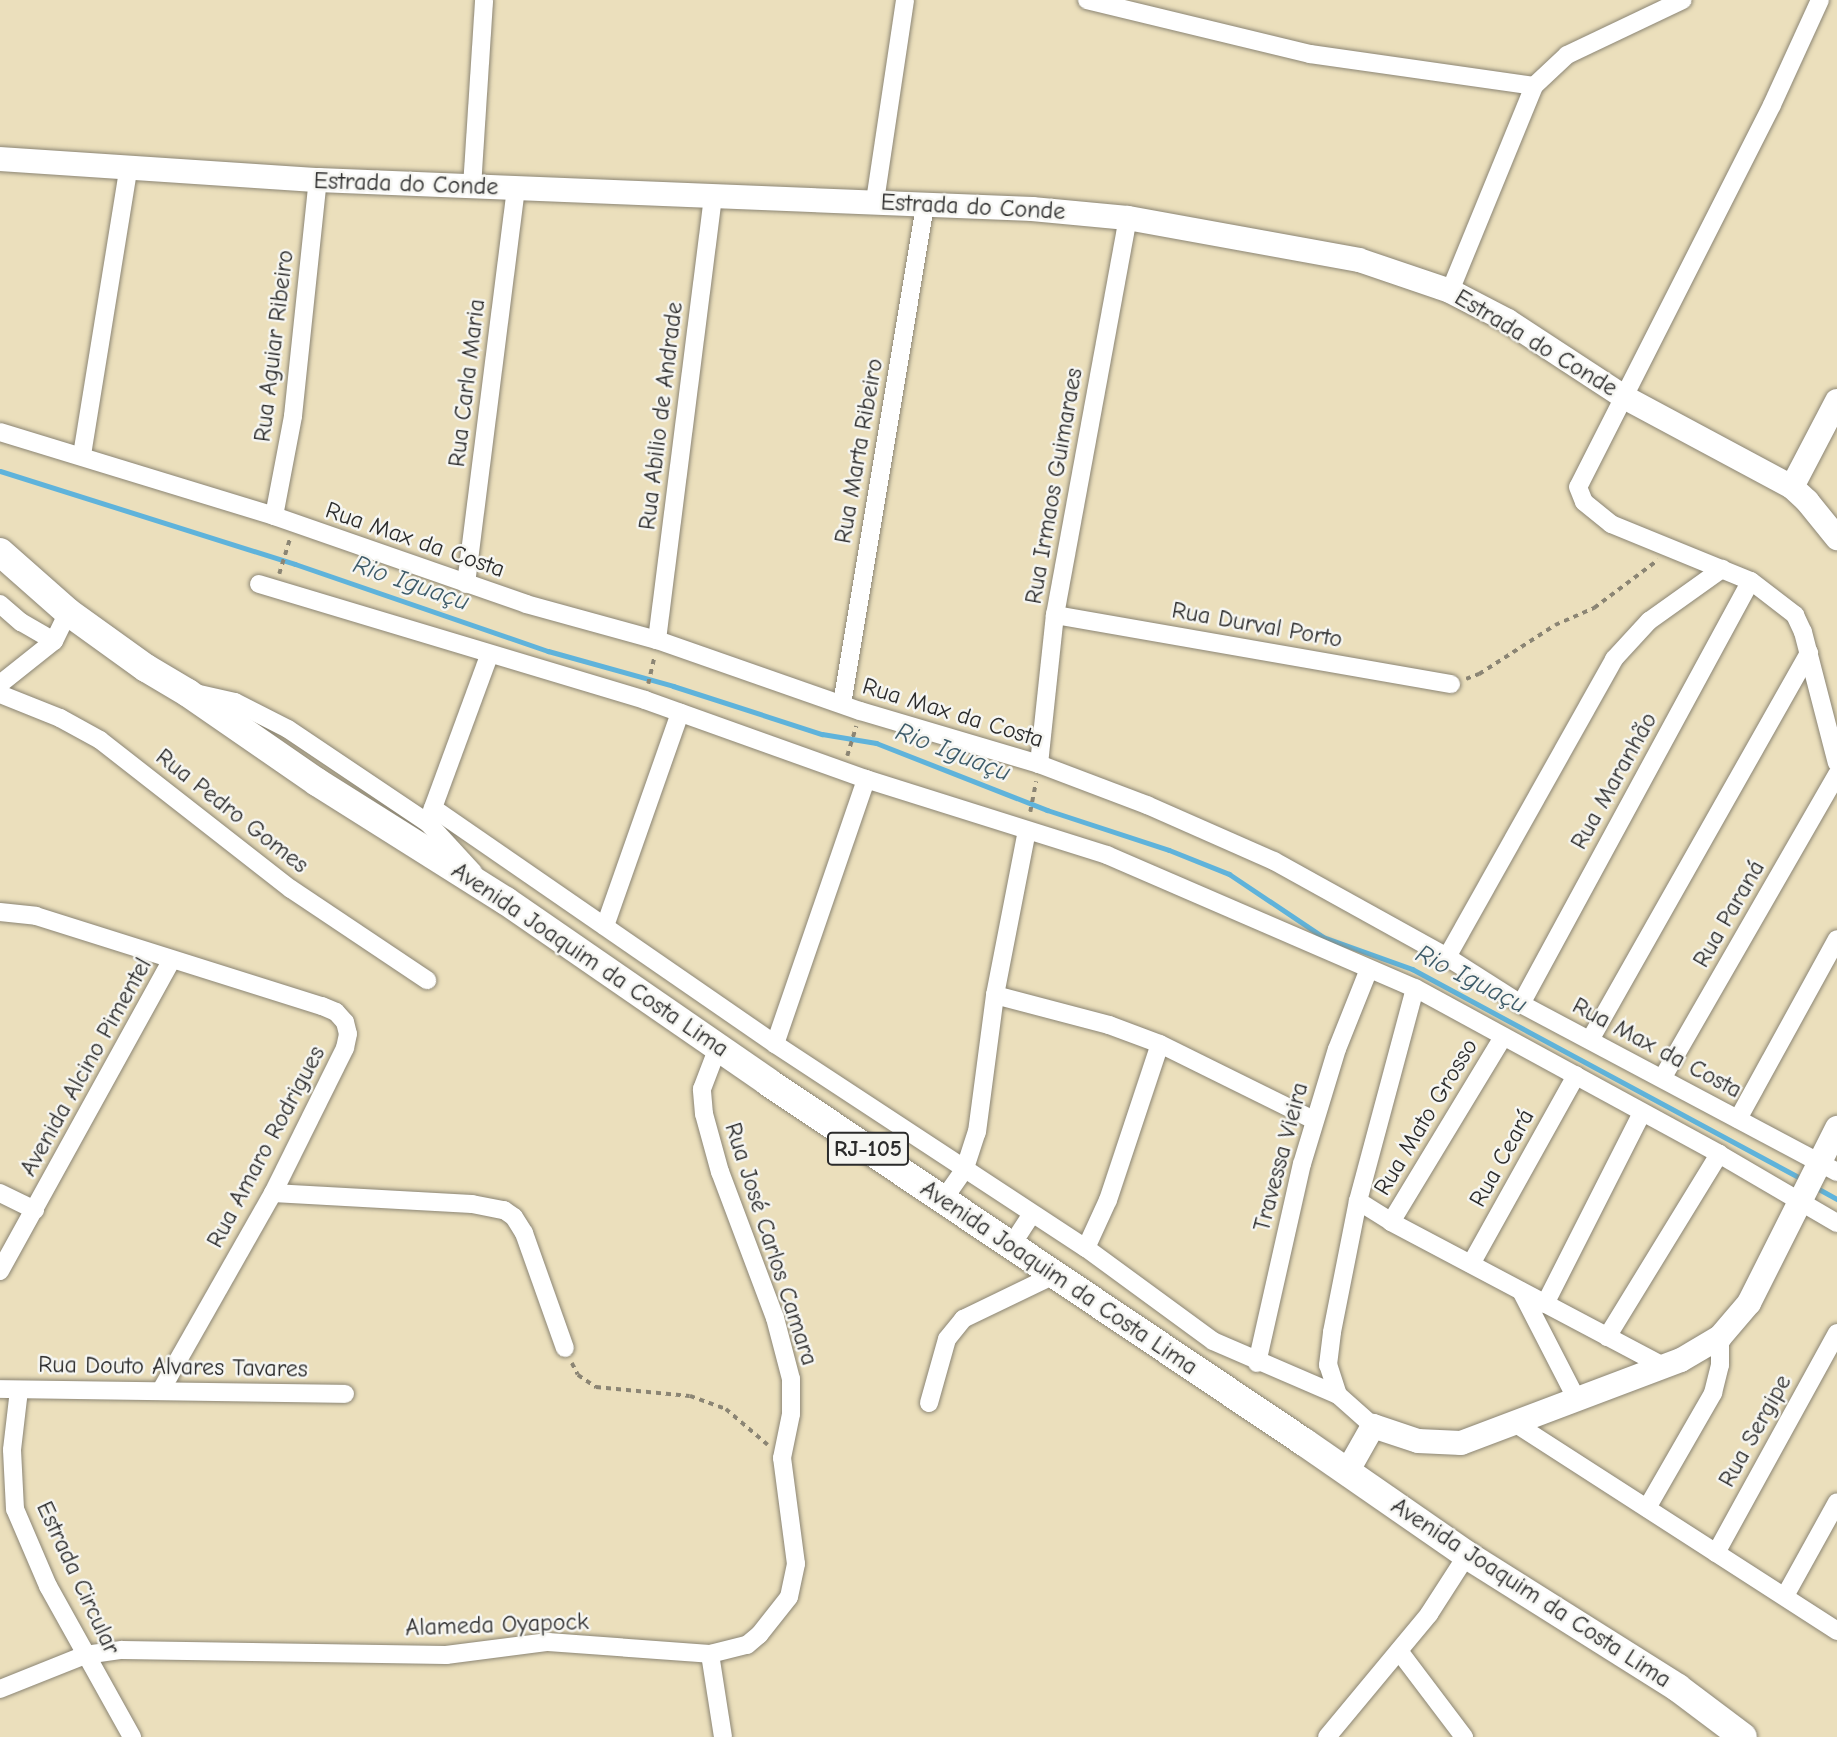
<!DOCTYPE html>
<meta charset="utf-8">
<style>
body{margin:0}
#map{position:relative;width:1837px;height:1737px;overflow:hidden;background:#ebdfbc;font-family:"Comic Neue",sans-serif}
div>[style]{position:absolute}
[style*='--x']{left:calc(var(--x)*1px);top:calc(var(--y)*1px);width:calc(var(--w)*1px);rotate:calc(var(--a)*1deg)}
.stream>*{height:5px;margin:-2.5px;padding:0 2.5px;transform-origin:2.5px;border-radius:2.5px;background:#5fb3db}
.path>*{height:3.5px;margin-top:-1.75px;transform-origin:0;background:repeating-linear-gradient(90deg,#8b8574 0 5px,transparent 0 10px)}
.roads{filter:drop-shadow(0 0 2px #8b8574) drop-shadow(0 0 2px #8b8574)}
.street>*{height:18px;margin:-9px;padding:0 9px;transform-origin:9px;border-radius:9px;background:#fff}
.secondary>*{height:24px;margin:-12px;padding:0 12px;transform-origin:12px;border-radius:12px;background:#fff}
.primary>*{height:28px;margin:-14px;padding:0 14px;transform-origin:14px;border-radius:14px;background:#fff}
span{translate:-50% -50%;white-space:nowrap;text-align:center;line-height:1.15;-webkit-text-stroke:5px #f6f6f2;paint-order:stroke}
.shield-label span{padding:2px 5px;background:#f6f6f2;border:2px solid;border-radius:5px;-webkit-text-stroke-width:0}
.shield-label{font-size:23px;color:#2b2b2b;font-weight:700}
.street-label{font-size:24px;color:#2b2b2b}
.water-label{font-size:26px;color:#3d5b69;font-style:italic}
</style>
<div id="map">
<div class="stream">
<div style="--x:0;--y:471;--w:309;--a:17.5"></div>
<div style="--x:295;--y:564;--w:268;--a:19"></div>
<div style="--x:548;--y:651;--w:130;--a:15.6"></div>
<div style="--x:673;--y:686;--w:157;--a:17.9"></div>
<div style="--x:822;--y:734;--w:55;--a:9.5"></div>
<div style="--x:876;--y:743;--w:184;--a:21.4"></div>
<div style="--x:1047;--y:810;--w:128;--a:18.2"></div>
<div style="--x:1169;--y:850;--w:65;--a:21.8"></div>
<div style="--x:1229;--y:874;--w:113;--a:33.8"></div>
<div style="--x:1323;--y:937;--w:95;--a:19.8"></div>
<div style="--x:1412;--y:969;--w:445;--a:28.3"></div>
<div style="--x:1815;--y:1187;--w:25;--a:29"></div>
</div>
<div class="path">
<div style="--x:279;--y:574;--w:38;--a:-73"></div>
<div style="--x:1466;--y:679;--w:14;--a:-21"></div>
<div style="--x:1479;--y:674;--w:90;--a:-32.8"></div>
<div style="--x:1555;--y:625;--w:43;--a:-23.6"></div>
<div style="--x:1594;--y:608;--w:80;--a:-36.9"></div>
<div style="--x:648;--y:684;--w:27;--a:-77"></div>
<div style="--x:847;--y:756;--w:31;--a:-73"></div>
<div style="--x:1030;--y:812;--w:31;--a:-79"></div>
<div style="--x:572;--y:1363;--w:13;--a:63"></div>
<div style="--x:578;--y:1375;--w:22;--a:34"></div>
<div style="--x:596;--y:1387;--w:94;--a:5.5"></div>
<div style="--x:690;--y:1396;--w:38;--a:20"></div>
<div style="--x:726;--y:1409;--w:55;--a:40.6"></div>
</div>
<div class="roads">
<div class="street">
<div style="--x:1087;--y:0;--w:229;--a:13.6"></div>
<div style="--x:1310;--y:54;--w:226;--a:8.1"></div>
<div style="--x:1534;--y:86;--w:45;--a:-43.2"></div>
<div style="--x:1567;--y:55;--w:128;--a:-25.4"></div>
<div style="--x:1820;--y:0;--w:115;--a:114.6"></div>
<div style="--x:1772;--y:105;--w:428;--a:116.9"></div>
<div style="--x:1578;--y:487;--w:16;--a:68"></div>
<div style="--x:1584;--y:502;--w:35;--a:39"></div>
<div style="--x:1611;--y:524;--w:151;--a:22.2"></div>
<div style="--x:1751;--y:581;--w:56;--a:37.7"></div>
<div style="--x:1795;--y:615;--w:19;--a:65"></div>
<div style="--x:1803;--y:632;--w:135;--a:75.5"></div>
<div style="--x:472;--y:187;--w:187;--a:-86.3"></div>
<div style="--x:875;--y:201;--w:203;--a:-81.5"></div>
<div style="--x:1450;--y:291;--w:222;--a:-67.7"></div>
<div style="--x:0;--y:432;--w:287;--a:17"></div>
<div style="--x:274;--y:516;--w:267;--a:19.2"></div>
<div style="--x:526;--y:604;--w:136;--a:15.4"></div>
<div style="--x:657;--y:640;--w:215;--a:19.3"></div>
<div style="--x:860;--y:711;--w:187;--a:16.5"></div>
<div style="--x:1039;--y:764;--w:116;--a:20.8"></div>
<div style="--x:1147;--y:805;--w:139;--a:23.8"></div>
<div style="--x:1274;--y:861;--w:198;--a:29"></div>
<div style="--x:1447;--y:957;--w:88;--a:32.4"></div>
<div style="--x:1521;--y:1004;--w:358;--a:28"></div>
<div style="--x:82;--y:455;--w:289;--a:-80.8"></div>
<div style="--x:274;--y:516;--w:102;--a:-79.2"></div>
<div style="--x:293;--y:416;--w:237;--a:-84"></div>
<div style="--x:259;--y:584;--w:403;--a:16.7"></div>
<div style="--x:645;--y:700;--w:235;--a:19.7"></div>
<div style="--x:866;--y:779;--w:253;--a:17.5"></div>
<div style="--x:1107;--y:855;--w:335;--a:23.4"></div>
<div style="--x:1415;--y:988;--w:346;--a:28.6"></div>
<div style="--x:1719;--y:1154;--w:137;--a:30.3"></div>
<div style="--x:466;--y:584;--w:399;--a:-82.8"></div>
<div style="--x:0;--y:604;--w:28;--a:41"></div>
<div style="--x:21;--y:622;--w:38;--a:30"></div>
<div style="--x:1055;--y:615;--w:402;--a:9.9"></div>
<div style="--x:657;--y:640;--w:445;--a:-82.8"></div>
<div style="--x:0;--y:684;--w:69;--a:-38.5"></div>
<div style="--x:54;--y:641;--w:32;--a:-64"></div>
<div style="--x:195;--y:693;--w:41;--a:12.7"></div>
<div style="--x:235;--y:702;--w:59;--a:27"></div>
<div style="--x:288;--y:729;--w:169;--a:33.9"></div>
<div style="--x:428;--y:823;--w:67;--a:47.4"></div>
<div style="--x:0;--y:694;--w:65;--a:21.8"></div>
<div style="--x:60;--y:718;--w:46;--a:28.8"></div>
<div style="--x:100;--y:740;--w:242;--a:38"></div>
<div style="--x:291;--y:889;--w:164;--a:33.8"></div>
<div style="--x:842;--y:704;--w:505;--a:-80.54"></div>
<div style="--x:1039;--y:764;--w:150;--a:-83.9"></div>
<div style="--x:1055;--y:615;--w:404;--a:-79.6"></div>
<div style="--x:433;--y:808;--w:416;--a:34.6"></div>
<div style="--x:775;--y:1044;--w:372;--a:33.3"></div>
<div style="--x:1086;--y:1248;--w:157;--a:36.2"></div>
<div style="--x:1213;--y:1341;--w:136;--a:23.4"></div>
<div style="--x:430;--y:816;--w:171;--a:-69.8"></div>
<div style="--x:0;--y:912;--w:36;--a:6"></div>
<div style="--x:36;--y:916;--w:300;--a:17.5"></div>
<div style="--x:322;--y:1006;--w:15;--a:23"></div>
<div style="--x:336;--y:1012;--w:13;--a:48"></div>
<div style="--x:345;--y:1022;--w:12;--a:76"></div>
<div style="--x:348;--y:1034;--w:14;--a:102"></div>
<div style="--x:345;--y:1048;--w:162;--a:116.4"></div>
<div style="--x:273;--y:1193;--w:227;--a:119.6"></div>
<div style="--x:605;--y:926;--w:226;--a:-70.6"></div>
<div style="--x:1447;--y:957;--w:342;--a:-60.7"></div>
<div style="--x:1614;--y:659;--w:52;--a:-47.4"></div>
<div style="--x:1649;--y:621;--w:90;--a:-35.5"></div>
<div style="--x:995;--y:995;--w:118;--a:14.7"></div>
<div style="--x:1109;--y:1025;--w:54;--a:20.4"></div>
<div style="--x:1160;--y:1044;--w:172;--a:26.3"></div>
<div style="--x:1521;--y:1004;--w:481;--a:-61.5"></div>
<div style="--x:1590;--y:1040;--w:445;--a:-60.5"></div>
<div style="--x:775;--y:1044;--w:280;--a:-71"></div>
<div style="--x:1663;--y:1077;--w:349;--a:-60.1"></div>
<div style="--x:1738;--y:1119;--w:205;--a:-61.2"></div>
<div style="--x:0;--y:1193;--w:39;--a:26"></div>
<div style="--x:273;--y:1193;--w:199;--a:3.2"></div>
<div style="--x:472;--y:1204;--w:33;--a:11"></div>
<div style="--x:504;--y:1210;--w:12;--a:35"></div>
<div style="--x:514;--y:1217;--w:19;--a:58"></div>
<div style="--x:524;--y:1233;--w:122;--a:70.4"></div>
<div style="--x:943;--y:1200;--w:39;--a:-55"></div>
<div style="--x:965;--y:1168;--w:38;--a:-72"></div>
<div style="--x:977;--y:1132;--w:138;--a:-82.5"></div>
<div style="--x:995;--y:995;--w:167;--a:-79"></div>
<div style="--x:1358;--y:1201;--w:39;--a:32"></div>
<div style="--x:1391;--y:1222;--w:310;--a:27.9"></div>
<div style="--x:1391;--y:1222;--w:216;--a:-58.8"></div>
<div style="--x:1011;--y:1246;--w:38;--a:-57"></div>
<div style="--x:1086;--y:1248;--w:53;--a:-65.4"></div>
<div style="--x:1108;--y:1200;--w:164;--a:-71.6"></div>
<div style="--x:1471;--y:1264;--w:216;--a:-60.9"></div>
<div style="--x:0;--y:1271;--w:355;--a:-61.1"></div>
<div style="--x:1521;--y:1291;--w:123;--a:62.8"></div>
<div style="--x:1545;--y:1304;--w:214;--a:-63.1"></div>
<div style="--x:1607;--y:1337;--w:215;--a:-58.5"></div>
<div style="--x:1257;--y:1363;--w:204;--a:-77.3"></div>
<div style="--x:1302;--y:1164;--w:120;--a:-73.1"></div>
<div style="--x:1337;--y:1049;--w:86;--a:-68.2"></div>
<div style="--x:0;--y:1389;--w:345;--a:0.8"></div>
<div style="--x:19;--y:1390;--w:60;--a:96.7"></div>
<div style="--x:12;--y:1450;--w:59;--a:87.1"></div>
<div style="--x:15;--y:1509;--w:84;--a:66.8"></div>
<div style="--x:48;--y:1586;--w:173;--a:60.9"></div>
<div style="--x:929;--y:1403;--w:66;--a:-74.3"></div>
<div style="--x:947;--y:1339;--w:26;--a:-51"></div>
<div style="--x:963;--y:1319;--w:101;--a:-25.8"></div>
<div style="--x:1516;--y:1424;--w:382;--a:32.8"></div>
<div style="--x:1373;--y:1426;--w:47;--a:-138.5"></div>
<div style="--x:1338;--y:1395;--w:32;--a:-108"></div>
<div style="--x:1328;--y:1365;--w:33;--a:-83"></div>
<div style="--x:1332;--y:1332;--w:134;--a:-78.8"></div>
<div style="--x:1358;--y:1201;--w:220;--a:-75"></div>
<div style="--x:1647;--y:1508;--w:133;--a:-60.1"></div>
<div style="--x:1713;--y:1393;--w:29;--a:-76"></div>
<div style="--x:1720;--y:1365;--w:28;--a:-90"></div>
<div style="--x:1716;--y:1553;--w:251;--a:-61.2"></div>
<div style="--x:1785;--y:1596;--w:107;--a:-61"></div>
<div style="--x:1399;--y:1651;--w:108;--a:52.9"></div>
<div style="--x:710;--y:1654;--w:84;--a:81.1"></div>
<div style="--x:0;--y:1689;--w:92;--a:-21.8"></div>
<div style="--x:85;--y:1655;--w:37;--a:-8"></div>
<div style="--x:122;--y:1650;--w:324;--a:0.9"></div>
<div style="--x:446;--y:1655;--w:103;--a:-7.3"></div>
<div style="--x:548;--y:1642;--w:162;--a:4.2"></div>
<div style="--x:710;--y:1654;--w:38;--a:-14"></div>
<div style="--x:747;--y:1645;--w:16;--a:-40"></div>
<div style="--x:759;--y:1635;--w:48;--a:-51.7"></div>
<div style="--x:789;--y:1597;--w:34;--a:-78"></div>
<div style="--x:796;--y:1564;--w:107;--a:-97.5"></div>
<div style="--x:782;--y:1458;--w:45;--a:-78.4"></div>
<div style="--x:791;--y:1414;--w:35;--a:-90"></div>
<div style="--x:791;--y:1379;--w:63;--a:-104.7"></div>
<div style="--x:775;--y:1318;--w:156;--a:-110.6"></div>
<div style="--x:720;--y:1172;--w:60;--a:-105.4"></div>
<div style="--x:704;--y:1114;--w:25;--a:-95"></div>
<div style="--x:702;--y:1089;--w:45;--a:-69.1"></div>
<div style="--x:1327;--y:1737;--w:160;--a:-50.3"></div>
<div style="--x:1429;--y:1614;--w:70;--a:-57.2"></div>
</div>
<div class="secondary">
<div style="--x:0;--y:159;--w:319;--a:3.8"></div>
<div style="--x:318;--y:180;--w:715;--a:2.33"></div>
<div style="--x:1032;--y:209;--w:96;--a:5.4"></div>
<div style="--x:1128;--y:218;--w:235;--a:10.3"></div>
<div style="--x:1359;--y:260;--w:96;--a:18.8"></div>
<div style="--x:1450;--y:291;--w:65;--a:27.3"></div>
<div style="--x:1508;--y:321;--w:139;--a:33.2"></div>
<div style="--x:1624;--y:397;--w:191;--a:28.2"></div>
<div style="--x:1792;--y:487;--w:21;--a:43"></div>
<div style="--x:1807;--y:501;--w:48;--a:51"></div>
<div style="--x:1792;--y:487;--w:97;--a:-62.4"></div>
<div style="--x:1347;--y:1472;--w:53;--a:-60.5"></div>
<div style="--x:1373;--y:1426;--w:47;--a:18.4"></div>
<div style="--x:1418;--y:1441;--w:43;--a:2.7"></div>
<div style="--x:1461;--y:1443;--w:235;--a:-20.7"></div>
<div style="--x:1681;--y:1360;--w:45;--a:-30.5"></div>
<div style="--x:1720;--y:1337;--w:45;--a:-49.5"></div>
<div style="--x:1749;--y:1303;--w:196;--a:-63.3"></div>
</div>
<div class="primary">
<div style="--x:0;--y:552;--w:91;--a:41.4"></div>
<div style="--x:68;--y:612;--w:96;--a:35.7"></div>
<div style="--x:146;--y:668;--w:49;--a:30.8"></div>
<div style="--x:188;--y:693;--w:157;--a:34.6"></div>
<div style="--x:317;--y:782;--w:223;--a:32.2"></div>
<div style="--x:506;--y:901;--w:318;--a:34.6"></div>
<div style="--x:768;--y:1082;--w:646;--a:33.89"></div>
<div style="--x:1304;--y:1442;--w:198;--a:34.7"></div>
<div style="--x:1467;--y:1555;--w:249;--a:32.2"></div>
<div style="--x:1678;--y:1688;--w:81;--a:37"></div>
</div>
</div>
<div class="shield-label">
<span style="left:868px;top:1149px">RJ-105</span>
</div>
<div class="street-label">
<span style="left:406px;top:184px;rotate:2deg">Estrada do Conde</span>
<span style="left:973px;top:207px;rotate:3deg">Estrada do Conde</span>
<span style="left:1536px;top:343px;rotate:31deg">Estrada do Conde</span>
<span style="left:274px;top:346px;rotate:-83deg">Rua Aguiar Ribeiro</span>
<span style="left:467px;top:383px;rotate:-83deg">Rua Carla Maria</span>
<span style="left:661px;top:416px;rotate:-83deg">Rua Abilio de Andrade</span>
<span style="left:859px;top:451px;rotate:-80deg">Rua Marta Ribeiro</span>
<span style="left:1054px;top:486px;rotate:-80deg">Rua Irmaos Guimaraes</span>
<span style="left:415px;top:540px;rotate:19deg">Rua Max da Costa</span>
<span style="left:1257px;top:625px;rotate:10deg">Rua Durval Porto</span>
<span style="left:953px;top:713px;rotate:17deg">Rua Max da Costa</span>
<span style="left:1614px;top:781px;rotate:-61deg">Rua Maranhão</span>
<span style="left:232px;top:811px;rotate:38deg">Rua Pedro Gomes</span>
<span style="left:1729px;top:914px;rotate:-60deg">Rua Paraná</span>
<span style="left:590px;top:960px;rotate:34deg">Avenida Joaquim da Costa Lima</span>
<span style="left:1657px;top:1048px;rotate:28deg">Rua Max da Costa</span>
<span style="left:86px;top:1067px;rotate:-61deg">Avenida Alcino Pimentel</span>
<span style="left:1426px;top:1117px;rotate:-59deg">Rua Mato Grosso</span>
<span style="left:266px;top:1147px;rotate:-62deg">Rua Amaro Rodrigues</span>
<span style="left:1281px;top:1157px;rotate:-75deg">Travessa Vieira</span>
<span style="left:1502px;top:1158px;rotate:-61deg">Rua Ceará</span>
<span style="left:771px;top:1244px;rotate:72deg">Rua José Carlos Camara</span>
<span style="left:1059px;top:1278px;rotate:34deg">Avenida Joaquim da Costa Lima</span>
<span style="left:173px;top:1367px;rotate:1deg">Rua Douto Alvares Tavares</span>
<span style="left:1755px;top:1431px;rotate:-61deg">Rua Sergipe</span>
<span style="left:78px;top:1578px;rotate:65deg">Estrada Circular</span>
<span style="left:1531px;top:1593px;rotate:33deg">Avenida Joaquim da Costa Lima</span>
<span style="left:497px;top:1625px;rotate:-2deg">Alameda Oyapock</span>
</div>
<div class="water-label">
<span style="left:411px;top:584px;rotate:19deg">Rio Iguaçu</span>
<span style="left:953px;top:753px;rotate:21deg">Rio Iguaçu</span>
<span style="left:1471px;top:980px;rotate:27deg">Rio Iguaçu</span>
</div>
</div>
